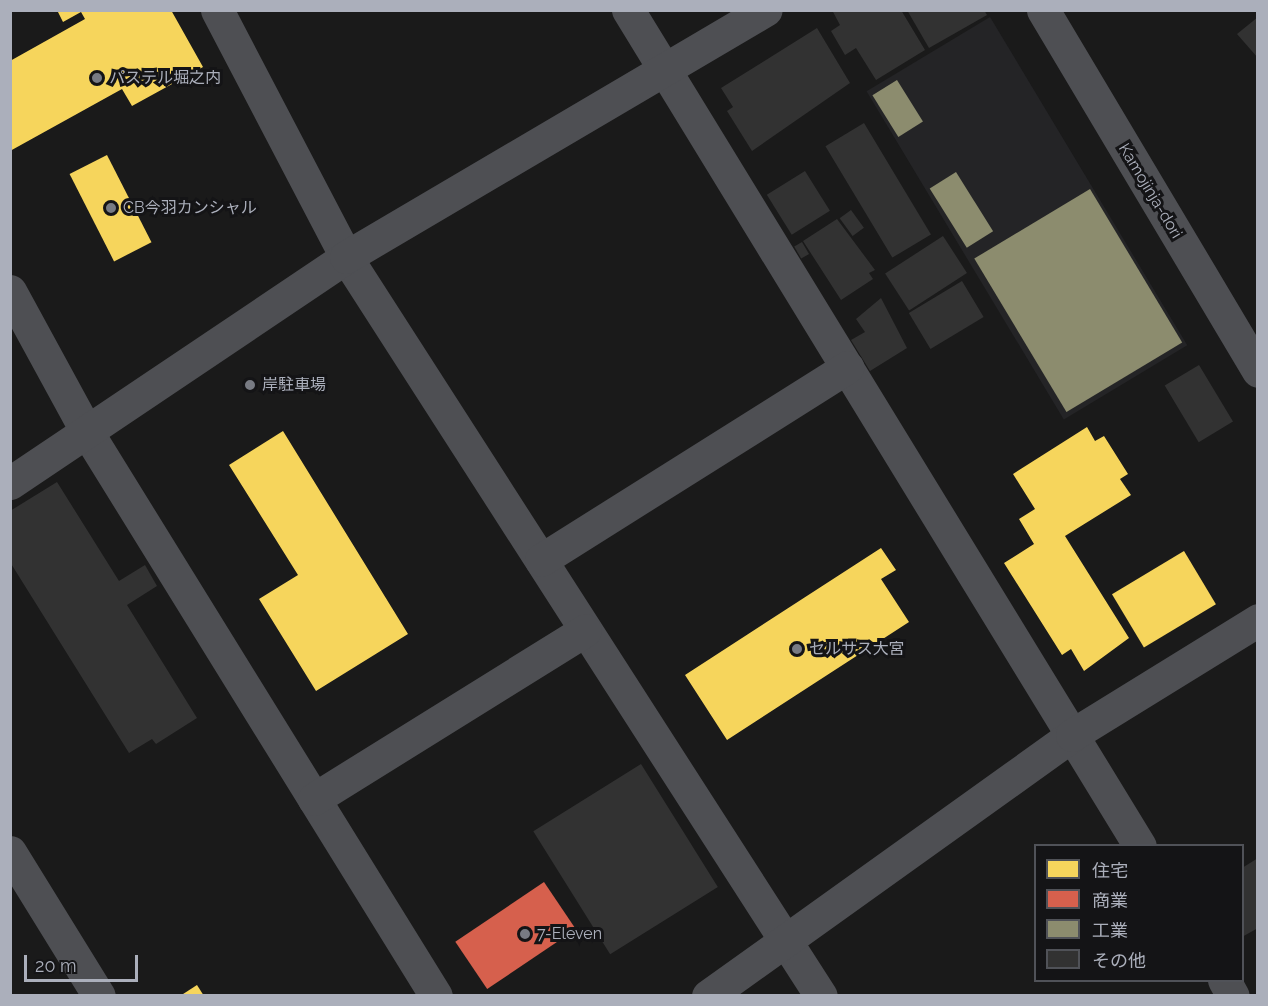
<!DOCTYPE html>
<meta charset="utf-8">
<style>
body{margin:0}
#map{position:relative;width:1268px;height:1006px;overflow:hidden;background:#1a1a1a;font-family:Raleway,"Noto Sans JP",sans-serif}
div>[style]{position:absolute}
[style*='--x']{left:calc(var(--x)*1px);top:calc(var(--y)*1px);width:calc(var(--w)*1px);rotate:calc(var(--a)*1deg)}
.built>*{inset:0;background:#242426;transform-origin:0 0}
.homes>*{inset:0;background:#f6d55c;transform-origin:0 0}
.shops>*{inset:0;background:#d6604d;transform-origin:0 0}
.industry>*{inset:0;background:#8c8c6e;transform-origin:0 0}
.building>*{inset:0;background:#323232;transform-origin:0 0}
.minor>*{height:33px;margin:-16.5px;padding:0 16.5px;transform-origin:16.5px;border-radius:16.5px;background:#4e4f53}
.dots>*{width:16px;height:16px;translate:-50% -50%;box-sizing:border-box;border:3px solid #141416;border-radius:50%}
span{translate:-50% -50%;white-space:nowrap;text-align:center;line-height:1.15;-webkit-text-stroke:6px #141416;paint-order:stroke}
.poi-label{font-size:16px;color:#abafbb}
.left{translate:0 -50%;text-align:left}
.street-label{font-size:16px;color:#abafbb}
.frame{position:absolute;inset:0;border:12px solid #abafbb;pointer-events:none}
.legend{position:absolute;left:1034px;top:844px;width:210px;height:138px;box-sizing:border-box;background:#141416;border:2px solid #505258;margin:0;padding:8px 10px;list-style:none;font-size:18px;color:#abafbb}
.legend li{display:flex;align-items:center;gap:12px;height:30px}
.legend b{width:30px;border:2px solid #505258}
.scale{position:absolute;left:24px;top:955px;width:114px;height:27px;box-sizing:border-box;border:3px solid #abafbb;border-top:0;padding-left:8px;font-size:18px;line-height:21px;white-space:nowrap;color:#abafbb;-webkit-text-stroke:4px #141416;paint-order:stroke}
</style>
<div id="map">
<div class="built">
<div style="left:990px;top:17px;width:383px;height:144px;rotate:59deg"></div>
</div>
<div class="homes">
<div style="clip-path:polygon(57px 10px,171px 10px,203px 67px,132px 106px,122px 89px,10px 151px,10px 61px,85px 19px,81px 12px,63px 22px)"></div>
<div style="left:107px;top:155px;width:98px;height:42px;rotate:63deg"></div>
<div style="clip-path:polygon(1087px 427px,1095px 441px,1104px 436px,1128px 474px,1120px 479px,1131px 495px,1065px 536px,1129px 638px,1084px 671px,1071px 649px,1062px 655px,1004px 563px,1034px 544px,1019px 519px,1035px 509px,1013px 474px)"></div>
<div style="clip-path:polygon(283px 431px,408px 634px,316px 691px,259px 599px,298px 575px,229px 465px)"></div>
<div style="clip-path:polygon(881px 548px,896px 570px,881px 579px,909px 622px,727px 740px,685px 675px)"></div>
<div style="left:1184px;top:551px;width:62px;height:84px;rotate:59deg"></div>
<div style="clip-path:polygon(197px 985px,204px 996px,180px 996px)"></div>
</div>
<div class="shops">
<div style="left:544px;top:882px;width:57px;height:107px;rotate:56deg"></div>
</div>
<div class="industry">
<div style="left:897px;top:80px;width:49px;height:29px;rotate:58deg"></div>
<div style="left:956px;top:172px;width:70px;height:31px;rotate:58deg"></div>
<div style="left:1090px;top:189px;width:179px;height:135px;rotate:59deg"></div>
</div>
<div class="building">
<div style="clip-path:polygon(832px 10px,901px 10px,925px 50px,876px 80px,856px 48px,845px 55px,831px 31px,840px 25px)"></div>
<div style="clip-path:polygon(907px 10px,984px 10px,987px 15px,929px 48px)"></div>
<div style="clip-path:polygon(1258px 17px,1258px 58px,1237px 34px)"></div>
<div style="clip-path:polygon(817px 28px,850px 83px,752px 151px,727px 111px,733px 107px,721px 88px)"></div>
<div style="left:864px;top:123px;width:130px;height:45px;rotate:59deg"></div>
<div style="left:805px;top:171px;width:47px;height:45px;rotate:58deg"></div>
<div style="left:851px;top:210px;width:22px;height:14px;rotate:54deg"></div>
<div style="clip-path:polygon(837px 219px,875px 270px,869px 273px,873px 279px,841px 300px,803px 241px)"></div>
<div style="left:943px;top:236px;width:44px;height:69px;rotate:57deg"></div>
<div style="left:802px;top:242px;width:14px;height:9px;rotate:60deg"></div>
<div style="left:962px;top:281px;width:42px;height:62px;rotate:59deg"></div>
<div style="clip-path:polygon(881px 298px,907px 348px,870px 371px,851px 340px,865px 332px,856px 319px)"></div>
<div style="left:1199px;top:365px;width:66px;height:40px;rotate:59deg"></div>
<div style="clip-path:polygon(57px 482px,119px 581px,145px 565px,157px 586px,127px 605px,197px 718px,156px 744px,152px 739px,129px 753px,10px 562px,10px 511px)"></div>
<div style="left:641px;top:764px;width:145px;height:127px;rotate:58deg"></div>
<div style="clip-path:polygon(1258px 858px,1258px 928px,1242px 937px,1242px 868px)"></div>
</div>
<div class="minor">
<div style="--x:217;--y:10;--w:279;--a:62.4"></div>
<div style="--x:346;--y:257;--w:878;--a:57.27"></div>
<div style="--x:628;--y:10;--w:980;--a:58.52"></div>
<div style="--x:1043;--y:10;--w:420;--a:59.2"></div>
<div style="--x:10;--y:291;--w:161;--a:61.4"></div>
<div style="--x:87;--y:432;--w:663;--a:58.25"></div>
<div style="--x:10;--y:483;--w:405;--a:-33.9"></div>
<div style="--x:346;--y:257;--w:487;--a:-30.5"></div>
<div style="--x:541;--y:560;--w:362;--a:-32.2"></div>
<div style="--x:314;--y:799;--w:319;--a:-31.9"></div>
<div style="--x:10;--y:852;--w:169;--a:58.3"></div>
<div style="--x:1224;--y:980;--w:18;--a:61"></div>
<div style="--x:708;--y:996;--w:448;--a:-35.6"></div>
<div style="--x:1072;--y:735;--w:219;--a:-31.7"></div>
</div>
<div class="dots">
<div style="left:97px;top:78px;background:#787b83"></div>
<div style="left:111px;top:208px;background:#787b83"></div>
<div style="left:250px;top:385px;background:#787b83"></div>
<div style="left:797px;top:649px;background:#787b83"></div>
<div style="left:525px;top:934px;background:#787b83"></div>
</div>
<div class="poi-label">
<span class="left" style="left:109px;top:78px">パステル堀之内</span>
<span class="left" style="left:123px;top:208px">CB今羽カンシャル</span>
<span class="left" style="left:262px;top:385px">岸駐車場</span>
<span class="left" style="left:809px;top:649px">セルサス大宮</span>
<span class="left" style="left:537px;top:934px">7-Eleven</span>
</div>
<div class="street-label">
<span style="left:1150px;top:191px;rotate:59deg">Kamojinja-dori</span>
</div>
<div class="frame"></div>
<ul class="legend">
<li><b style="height:16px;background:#f6d55c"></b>住宅</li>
<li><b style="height:16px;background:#d6604d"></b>商業</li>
<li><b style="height:16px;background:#8c8c6e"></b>工業</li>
<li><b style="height:16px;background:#323232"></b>その他</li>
</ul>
<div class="scale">20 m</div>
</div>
